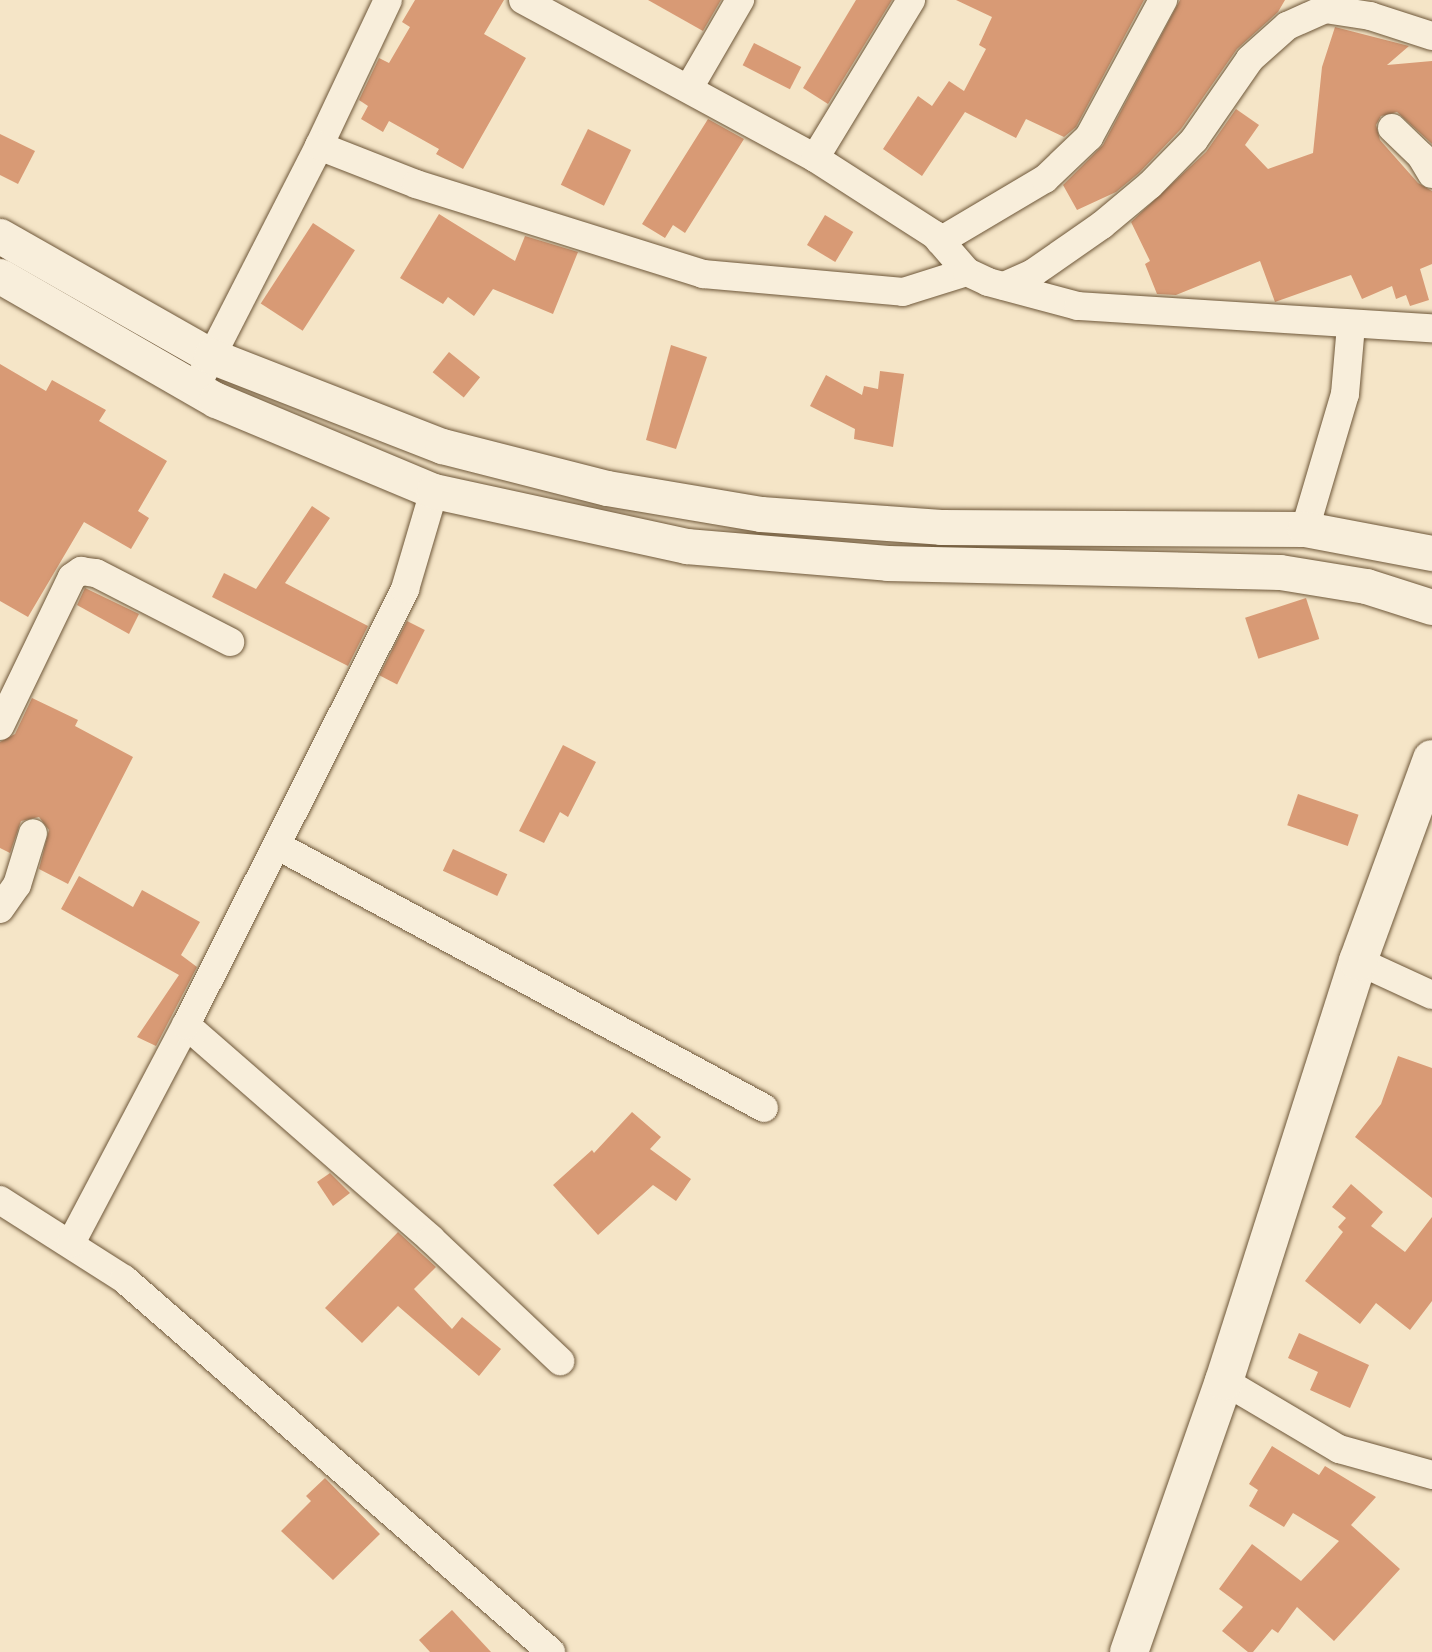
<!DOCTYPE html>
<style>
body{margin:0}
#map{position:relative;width:1432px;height:1652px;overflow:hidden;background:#f5e5c7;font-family:"Libre Bodoni",serif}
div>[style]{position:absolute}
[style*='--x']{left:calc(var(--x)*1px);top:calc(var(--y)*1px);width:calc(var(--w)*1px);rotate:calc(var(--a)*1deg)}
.building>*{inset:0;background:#d89a75;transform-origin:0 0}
.roads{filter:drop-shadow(0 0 2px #6e5739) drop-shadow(0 0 2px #6e5739)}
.minor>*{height:28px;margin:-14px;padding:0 14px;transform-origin:14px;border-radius:14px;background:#f8eedb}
.tertiary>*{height:35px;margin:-17.5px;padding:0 17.5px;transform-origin:17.5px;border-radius:17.5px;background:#f8eedb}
.secondary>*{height:38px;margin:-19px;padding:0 19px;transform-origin:19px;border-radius:19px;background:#f8eedb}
span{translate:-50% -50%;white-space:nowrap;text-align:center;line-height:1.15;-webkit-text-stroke:7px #f8eedb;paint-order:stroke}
</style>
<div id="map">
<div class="building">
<div style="clip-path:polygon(415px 0,504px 0,484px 34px,526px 58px,463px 169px,436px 154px,439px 149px,389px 121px,383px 132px,361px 119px,368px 106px,359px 100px,379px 58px,389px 63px,410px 27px,402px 22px)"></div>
<div style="clip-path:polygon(648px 0,721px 0,703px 31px)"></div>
<div style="clip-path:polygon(856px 0,892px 0,828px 104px,803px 88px)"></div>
<div style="clip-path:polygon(956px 0,1144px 0,1076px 127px,1064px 137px,1026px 119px,1016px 138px,965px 112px,922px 176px,883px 149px,918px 96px,932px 106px,949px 81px,964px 91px,986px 49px,979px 45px,992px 17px)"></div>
<div style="clip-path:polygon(1180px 0,1285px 0,1278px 12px,1237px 49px,1181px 129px,1139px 173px,1116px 192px,1077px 210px,1063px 185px,1103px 145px)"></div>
<div style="clip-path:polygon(1335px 27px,1409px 46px,1387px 65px,1432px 61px,1432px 144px,1397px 112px,1381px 116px,1376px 125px,1380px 140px,1418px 183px,1432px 191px,1432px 264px,1420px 269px,1429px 300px,1410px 306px,1406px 295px,1396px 299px,1392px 286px,1362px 299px,1351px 275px,1275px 302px,1260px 261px,1176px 295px,1157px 294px,1145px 264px,1150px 261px,1131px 222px,1206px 152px,1236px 109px,1259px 125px,1245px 145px,1268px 169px,1313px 153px,1322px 67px)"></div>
<div style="left:754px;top:43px;width:53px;height:25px;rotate:27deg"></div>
<div style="clip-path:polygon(708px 119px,744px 139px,685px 233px,673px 225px,665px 238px,642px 224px)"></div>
<div style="left:588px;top:129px;width:48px;height:62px;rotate:26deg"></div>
<div style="clip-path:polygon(0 134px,35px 151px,18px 184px,0 175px)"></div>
<div style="clip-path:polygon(439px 214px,515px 261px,525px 236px,578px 252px,553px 314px,493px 289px,474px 316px,448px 297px,443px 304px,400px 278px)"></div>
<div style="left:825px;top:215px;width:33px;height:35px;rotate:31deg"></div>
<div style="left:313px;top:223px;width:50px;height:96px;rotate:33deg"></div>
<div style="clip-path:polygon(671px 345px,707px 357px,676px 449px,646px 440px)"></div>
<div style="left:449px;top:352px;width:40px;height:26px;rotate:39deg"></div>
<div style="clip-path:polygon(0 364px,46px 391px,52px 380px,106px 410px,99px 421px,167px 461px,138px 511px,149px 518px,131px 549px,84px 522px,28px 617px,0 601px)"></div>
<div style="clip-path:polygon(880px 371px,904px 374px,893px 447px,854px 439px,855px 429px,810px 406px,826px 375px,862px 395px,864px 386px,878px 389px)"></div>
<div style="clip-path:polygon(312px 506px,330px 518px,285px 583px,368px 626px,348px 666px,212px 597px,224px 573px,256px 589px)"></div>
<div style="clip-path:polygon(85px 588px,139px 614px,129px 634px,77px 605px)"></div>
<div style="left:1306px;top:598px;width:43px;height:64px;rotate:72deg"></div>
<div style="left:407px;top:621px;width:20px;height:61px;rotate:27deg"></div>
<div style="clip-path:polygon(32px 698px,78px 720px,75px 726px,133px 757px,68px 884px,39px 869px,49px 830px,39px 817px,21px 821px,10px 853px,0 848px,0 742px,15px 734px)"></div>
<div style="clip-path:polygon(563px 745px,596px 762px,568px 817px,560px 812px,544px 843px,519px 831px)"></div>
<div style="left:1298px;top:794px;width:64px;height:33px;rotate:19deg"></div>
<div style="left:453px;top:849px;width:60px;height:24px;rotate:25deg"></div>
<div style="clip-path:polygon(79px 876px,133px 907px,142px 890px,200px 922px,181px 955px,197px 967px,156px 1046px,137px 1037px,179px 975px,61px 909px)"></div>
<div style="clip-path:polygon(1398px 1056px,1432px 1068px,1432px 1198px,1355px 1137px,1381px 1104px)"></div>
<div style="clip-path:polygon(632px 1112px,661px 1137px,650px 1149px,691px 1179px,676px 1201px,653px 1185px,598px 1235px,553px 1185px,592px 1150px,594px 1153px)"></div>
<div style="clip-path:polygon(330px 1173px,350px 1193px,333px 1206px,317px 1182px)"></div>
<div style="clip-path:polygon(1351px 1184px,1383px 1212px,1371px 1226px,1405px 1252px,1432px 1217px,1432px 1301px,1410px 1330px,1376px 1303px,1360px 1324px,1305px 1281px,1343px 1232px,1338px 1227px,1346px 1218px,1332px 1207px)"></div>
<div style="clip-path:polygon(398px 1232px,436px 1267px,414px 1289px,452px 1329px,462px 1317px,501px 1349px,479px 1376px,398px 1306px,362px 1343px,325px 1308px)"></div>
<div style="clip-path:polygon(1299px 1333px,1369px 1365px,1350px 1408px,1310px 1390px,1318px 1372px,1288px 1358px)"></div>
<div style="clip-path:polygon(1272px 1446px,1319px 1475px,1325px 1466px,1376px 1497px,1351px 1525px,1400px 1569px,1334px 1641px,1297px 1607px,1278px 1633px,1272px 1629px,1253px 1652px,1248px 1652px,1222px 1631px,1243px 1607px,1219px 1589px,1252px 1544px,1301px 1581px,1339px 1541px,1293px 1513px,1284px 1527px,1249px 1506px,1258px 1490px,1249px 1484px)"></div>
<div style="clip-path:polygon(325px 1478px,380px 1534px,333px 1580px,281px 1531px,311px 1501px,306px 1496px)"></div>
<div style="clip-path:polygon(452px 1610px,491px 1652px,430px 1652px,419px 1640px)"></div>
</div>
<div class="roads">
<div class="minor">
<div style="--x:523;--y:0;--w:332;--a:28.4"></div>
<div style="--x:815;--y:158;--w:143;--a:32.7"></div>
<div style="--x:935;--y:235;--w:49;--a:49.1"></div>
<div style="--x:689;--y:88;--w:102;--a:-59.9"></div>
<div style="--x:1392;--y:128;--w:40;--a:44"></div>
<div style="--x:1421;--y:156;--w:21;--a:59"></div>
<div style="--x:319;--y:146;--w:161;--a:-64.7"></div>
<div style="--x:815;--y:158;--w:185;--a:-58.7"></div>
<div style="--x:940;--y:241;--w:122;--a:-30.6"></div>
<div style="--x:1045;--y:179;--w:61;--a:-43.7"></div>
<div style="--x:1089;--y:137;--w:156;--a:-61.6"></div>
<div style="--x:1004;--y:286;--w:32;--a:-24"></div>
<div style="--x:1033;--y:273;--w:84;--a:-34.8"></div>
<div style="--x:1102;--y:225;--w:62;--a:-39.8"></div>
<div style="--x:1150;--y:185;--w:63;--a:-45.6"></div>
<div style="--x:1194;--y:140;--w:98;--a:-55.3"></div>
<div style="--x:1250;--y:59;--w:50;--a:-41.7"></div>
<div style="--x:1287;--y:26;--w:42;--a:-24.1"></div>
<div style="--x:1325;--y:9;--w:46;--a:8.8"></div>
<div style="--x:1370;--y:16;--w:65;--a:17.9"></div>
<div style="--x:202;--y:375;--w:257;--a:-62.9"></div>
<div style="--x:319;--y:146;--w:104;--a:21.4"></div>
<div style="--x:416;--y:184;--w:301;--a:17.4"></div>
<div style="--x:703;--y:274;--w:201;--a:5.1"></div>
<div style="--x:903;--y:292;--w:67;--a:-17.4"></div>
<div style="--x:967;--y:272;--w:23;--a:25"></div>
<div style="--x:988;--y:282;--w:93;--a:14.9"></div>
<div style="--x:1078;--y:306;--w:355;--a:3.6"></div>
<div style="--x:1305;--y:529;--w:141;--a:-73.5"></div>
<div style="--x:1345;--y:394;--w:69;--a:-85"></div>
<div style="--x:0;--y:726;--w:165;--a:-64.2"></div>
<div style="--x:72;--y:577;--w:11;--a:-34"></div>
<div style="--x:81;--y:571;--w:15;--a:8"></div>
<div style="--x:96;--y:573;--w:151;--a:27.2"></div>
<div style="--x:278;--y:846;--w:552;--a:28.33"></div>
<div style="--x:0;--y:909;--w:29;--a:-55"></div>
<div style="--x:17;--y:885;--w:54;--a:-72.9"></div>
<div style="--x:1358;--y:961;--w:81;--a:24.7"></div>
<div style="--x:186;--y:1025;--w:325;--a:41.1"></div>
<div style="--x:431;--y:1239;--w:178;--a:43.4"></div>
<div style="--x:0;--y:1200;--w:147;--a:32.5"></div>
<div style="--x:124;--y:1279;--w:567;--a:41.14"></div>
<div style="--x:71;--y:1243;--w:246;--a:-62.2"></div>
<div style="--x:186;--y:1025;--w:488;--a:-63.3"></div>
<div style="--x:405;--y:589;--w:102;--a:-73.5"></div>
<div style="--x:1224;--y:1381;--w:134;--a:30.6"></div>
<div style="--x:1339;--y:1449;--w:97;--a:15.6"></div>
</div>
<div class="tertiary">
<div style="--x:0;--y:236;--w:243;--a:29.6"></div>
<div style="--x:211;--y:356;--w:248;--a:21.3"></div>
<div style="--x:442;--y:446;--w:170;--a:14.3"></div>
<div style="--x:607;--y:488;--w:156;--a:9.6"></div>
<div style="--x:761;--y:514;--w:180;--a:4.1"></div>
<div style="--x:941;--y:527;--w:364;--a:0.3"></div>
<div style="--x:1305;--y:529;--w:129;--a:10.7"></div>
<div style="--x:0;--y:276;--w:249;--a:29.9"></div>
<div style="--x:216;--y:400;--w:236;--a:22.7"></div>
<div style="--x:434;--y:491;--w:258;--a:12.3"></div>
<div style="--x:686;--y:546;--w:202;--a:4.8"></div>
<div style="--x:887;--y:563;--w:393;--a:1.3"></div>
<div style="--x:1280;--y:572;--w:87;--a:9.2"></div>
<div style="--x:1366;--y:586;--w:69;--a:17.7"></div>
</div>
<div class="secondary">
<div style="--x:1129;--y:1652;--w:287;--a:-70.7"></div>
<div style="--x:1224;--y:1381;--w:441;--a:-72.3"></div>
<div style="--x:1358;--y:961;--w:215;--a:-69.9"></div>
</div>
</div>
</div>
